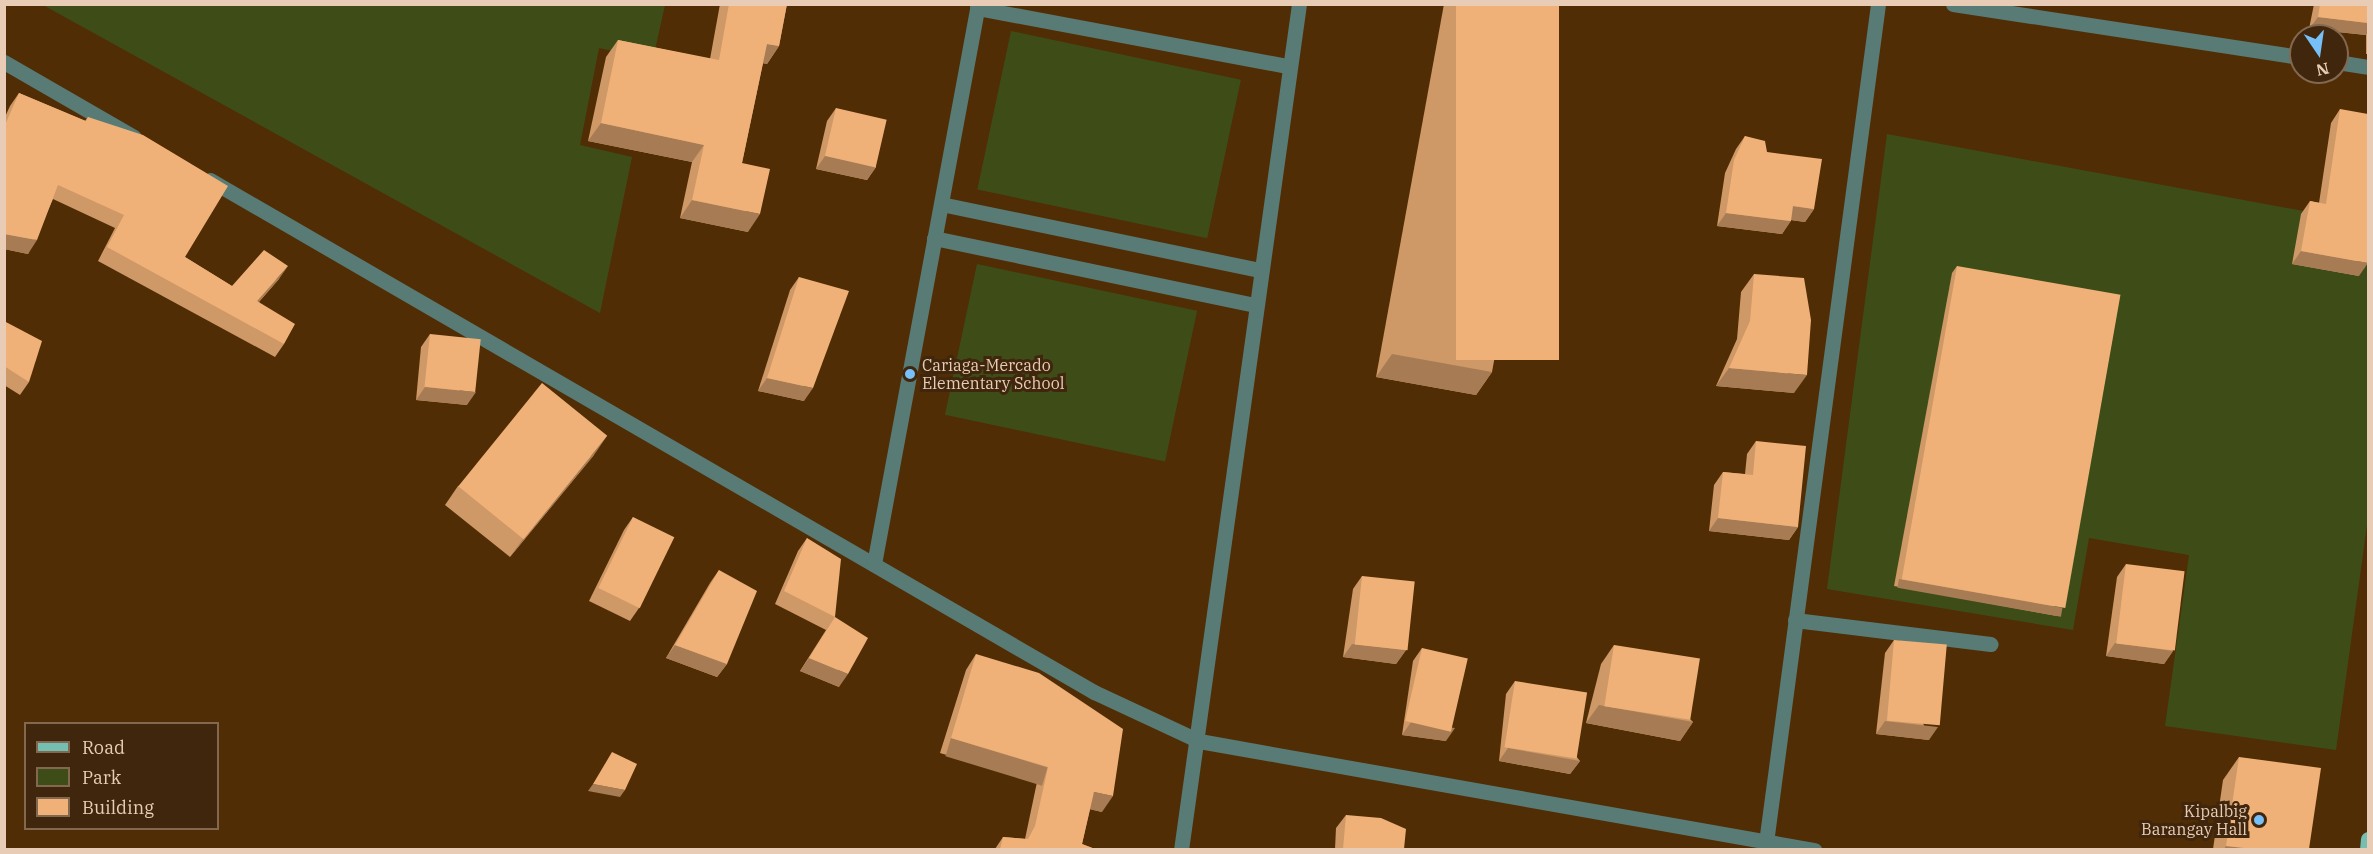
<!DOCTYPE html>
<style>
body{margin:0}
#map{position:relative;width:2373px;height:854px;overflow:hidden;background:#502d05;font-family:"IBM Plex Serif",serif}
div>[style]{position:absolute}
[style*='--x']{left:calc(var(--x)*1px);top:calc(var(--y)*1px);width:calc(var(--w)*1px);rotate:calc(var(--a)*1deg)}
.green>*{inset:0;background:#3e4d18;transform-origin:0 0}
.minor>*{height:15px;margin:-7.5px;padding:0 7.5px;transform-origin:7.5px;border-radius:7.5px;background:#587b75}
.major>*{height:15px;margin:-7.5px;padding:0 7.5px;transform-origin:7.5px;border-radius:7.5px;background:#74beb2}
.wall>*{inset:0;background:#ce9867}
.shaded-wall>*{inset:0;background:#a77c54;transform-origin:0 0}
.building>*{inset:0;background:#efb178;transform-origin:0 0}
.dots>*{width:16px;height:16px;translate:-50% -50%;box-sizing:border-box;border:3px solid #3f260c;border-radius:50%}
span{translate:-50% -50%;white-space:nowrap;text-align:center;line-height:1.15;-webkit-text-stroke:6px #3f260c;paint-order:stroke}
.poi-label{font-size:16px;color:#e8ccb5}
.left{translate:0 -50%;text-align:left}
.right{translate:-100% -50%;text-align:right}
.frame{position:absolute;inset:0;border:6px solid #e8ccb5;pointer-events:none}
.legend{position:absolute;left:24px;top:722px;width:195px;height:108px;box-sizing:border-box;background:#3f260c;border:2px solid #836850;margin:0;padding:8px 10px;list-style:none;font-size:18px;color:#e8ccb5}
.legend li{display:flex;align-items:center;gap:12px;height:30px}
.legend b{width:30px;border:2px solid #836850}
.north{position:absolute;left:2289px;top:24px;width:60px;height:60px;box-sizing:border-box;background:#3f260c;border:2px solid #836850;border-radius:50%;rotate:167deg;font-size:16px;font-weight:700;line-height:24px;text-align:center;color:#e8ccb5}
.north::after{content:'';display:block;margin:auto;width:21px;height:27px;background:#77bff7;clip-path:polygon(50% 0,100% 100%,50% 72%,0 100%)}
</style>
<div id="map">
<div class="green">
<div style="clip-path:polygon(43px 5px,665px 5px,653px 59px,599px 48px,580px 145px,632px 157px,600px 313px)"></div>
<div style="left:1011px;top:31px;width:235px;height:162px;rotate:12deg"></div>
<div style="clip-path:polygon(1887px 134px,2368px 223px,2368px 518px,2336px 750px,2165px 726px,2189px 555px,2089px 538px,2073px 630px,1827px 589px)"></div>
<div style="left:977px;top:264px;width:225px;height:154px;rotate:12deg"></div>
</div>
<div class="minor">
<div style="--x:1953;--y:4;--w:352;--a:8.7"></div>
<div style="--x:977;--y:8;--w:316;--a:10.6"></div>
<div style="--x:4;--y:62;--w:150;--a:30"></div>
<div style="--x:2337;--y:62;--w:31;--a:9"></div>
<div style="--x:210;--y:180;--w:1022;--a:30.08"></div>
<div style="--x:1094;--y:692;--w:116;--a:25"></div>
<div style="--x:1199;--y:741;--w:625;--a:10.05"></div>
<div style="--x:941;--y:204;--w:327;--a:11.7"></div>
<div style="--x:934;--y:238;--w:329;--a:11.8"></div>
<div style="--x:874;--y:564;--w:570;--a:-79.48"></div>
<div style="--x:1795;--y:620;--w:197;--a:7"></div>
<div style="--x:1181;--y:850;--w:854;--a:-82.06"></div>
<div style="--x:1765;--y:850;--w:854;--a:-82.39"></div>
</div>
<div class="major">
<div style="--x:2367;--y:850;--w:11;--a:-85"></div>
</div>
<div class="wall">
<div style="clip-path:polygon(720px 4px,787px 4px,779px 46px,767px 64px,763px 63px,742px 163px,748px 232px,680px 218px,692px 162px,588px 141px,606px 57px,618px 40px,710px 59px)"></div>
<div style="clip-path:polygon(1444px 4px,1559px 4px,1492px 372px,1476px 395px,1376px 377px)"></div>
<div style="clip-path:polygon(2314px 4px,2368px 4px,2368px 54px,2366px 54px,2366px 35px,2309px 29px)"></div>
<div style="clip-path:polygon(19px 93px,85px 121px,88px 117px,185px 257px,232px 286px,279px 279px,259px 302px,284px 344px,275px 357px,98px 261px,115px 228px,53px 199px,28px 254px,4px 249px,4px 119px,10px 106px)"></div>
<div style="clip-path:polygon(836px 108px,876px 167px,867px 180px,816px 169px,827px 121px)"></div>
<div style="clip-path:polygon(2340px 109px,2359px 276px,2292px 264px,2301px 214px,2310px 201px,2319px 203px,2331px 123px)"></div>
<div style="clip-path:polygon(1745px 136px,1767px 152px,1814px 209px,1805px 222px,1791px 220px,1782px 234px,1717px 226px,1725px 173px,1736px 149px)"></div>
<div style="clip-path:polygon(1957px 266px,2057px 616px,1894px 586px,1952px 273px)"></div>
<div style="clip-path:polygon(1754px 274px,1794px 393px,1716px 386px,1737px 339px,1741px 292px)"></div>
<div style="clip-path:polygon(799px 277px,804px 401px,758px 391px,790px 290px)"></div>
<div style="clip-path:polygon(4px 321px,29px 382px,20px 395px,4px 385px)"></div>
<div style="clip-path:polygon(430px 334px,467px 405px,416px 400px,421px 347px)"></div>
<div style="clip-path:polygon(1756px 441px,1798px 527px,1789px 540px,1709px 531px,1714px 485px,1723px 472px,1745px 474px,1747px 454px)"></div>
<div style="clip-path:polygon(594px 455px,510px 557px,445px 505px,458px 486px)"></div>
<div style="clip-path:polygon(633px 517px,639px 608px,630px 621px,589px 601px,624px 530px)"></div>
<div style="clip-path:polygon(807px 538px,835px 617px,839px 687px,800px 671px,826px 630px,775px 604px,798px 551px)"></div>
<div style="clip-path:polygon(2126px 564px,2173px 651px,2164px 664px,2106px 656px,2117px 577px)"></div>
<div style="clip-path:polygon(719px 570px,727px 664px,717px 677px,666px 658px,710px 583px)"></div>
<div style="clip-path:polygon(1362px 576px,1406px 650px,1396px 664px,1343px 657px,1353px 589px)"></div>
<div style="clip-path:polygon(1894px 640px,1929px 740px,1876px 734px,1885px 653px)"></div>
<div style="clip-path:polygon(1614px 645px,1693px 722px,1680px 741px,1586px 723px,1601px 664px)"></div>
<div style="clip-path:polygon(1422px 648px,1446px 741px,1402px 735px,1413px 661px)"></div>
<div style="clip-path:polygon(976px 654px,1102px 812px,1090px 809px,1082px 844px,1095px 849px,995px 849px,1003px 837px,1025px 839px,1037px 782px,940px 753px,966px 670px)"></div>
<div style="clip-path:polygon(1515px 681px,1580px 761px,1570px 774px,1499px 761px,1506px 694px)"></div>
<div style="clip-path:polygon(2239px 757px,2309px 849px,2213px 849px,2223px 780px)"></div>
<div style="clip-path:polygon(1346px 815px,1404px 849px,1335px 849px,1336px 828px)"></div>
</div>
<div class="shaded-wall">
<div style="clip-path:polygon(2318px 17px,2368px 23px,2368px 32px,2366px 35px,2309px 29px)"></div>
<div style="clip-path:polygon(767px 44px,779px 46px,767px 64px,754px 62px)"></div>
<div style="clip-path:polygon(601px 123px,704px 145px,692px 162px,588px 141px)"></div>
<div style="clip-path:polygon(825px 156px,876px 167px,867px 180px,816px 169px)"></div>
<div style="clip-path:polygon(692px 200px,760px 214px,748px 232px,680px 218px)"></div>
<div style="clip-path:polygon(1793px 206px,1814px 209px,1805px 222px,1784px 219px)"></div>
<div style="clip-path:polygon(1726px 213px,1791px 221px,1782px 234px,1717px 226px)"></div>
<div style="clip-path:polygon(4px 234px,37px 240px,28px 254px,4px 249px)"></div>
<div style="clip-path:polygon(2301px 251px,2368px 263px,2359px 276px,2292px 264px)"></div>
<div style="clip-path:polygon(288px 266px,279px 279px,248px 314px,257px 301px)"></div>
<div style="clip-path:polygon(1392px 354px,1492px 372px,1476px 395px,1376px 377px)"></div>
<div style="clip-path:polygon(1729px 368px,1807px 375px,1794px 393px,1716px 386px)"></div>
<div style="clip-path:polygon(767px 378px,813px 388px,804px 401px,758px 391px)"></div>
<div style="clip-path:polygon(425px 387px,476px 392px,467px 405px,416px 400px)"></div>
<div style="clip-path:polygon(607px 436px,594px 455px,510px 557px,523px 539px)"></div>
<div style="clip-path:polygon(1718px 518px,1798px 527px,1789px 540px,1709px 531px)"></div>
<div style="left:1899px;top:579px;width:166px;height:9px;rotate:10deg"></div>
<div style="clip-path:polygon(2115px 643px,2173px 651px,2164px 664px,2106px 656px)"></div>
<div style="clip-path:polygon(1352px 644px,1406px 650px,1396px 664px,1343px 657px)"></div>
<div style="clip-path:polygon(675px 645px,727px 664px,717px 677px,666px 658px)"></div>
<div style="clip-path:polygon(809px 658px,848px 674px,839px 687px,800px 671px)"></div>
<div style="clip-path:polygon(1599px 705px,1693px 722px,1680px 741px,1586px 723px)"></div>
<div style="clip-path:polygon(1885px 721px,1938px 727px,1929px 740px,1876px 734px)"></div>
<div style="clip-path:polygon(1411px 722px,1455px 728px,1446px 741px,1402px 735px)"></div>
<div style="left:951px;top:738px;width:101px;height:19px;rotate:17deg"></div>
<div style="clip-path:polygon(1508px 748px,1580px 761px,1570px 774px,1499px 761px)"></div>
<div style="clip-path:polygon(593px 784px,625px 790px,620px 797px,588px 791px)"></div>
<div style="clip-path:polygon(1094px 792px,1113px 796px,1102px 812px,1084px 808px)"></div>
<div style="clip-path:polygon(2226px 846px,2254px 849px,2224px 849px)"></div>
</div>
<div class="building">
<div style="clip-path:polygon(729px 4px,787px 4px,779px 46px,767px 44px,742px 163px,770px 169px,760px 214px,692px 200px,704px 145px,601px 123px,618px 40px,719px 60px)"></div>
<div style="left:1456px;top:4px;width:103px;height:356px"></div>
<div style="clip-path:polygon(2320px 4px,2368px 4px,2368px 23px,2318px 17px)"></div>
<div style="clip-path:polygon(19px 93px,86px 121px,88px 117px,143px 135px,228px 186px,185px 257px,232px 286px,264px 250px,288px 266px,257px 301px,295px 324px,284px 344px,107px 247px,124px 215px,58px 185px,37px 240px,4px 234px,4px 167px,6px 164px,4px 163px,4px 127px)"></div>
<div style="left:836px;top:108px;width:52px;height:49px;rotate:13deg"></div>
<div style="clip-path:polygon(2340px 109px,2368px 114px,2368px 263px,2301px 251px,2310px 201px,2326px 204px)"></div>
<div style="clip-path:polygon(1745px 136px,1765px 141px,1767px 152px,1822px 159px,1814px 209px,1793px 206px,1791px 221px,1726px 213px,1734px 160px)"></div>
<div style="left:1957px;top:266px;width:166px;height:318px;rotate:10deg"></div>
<div style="clip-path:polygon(1754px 274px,1804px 278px,1811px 320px,1807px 375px,1729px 368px,1750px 321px)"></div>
<div style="clip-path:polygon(799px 277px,849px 291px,813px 388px,767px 378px)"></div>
<div style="clip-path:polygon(4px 321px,42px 341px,29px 382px,4px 366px)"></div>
<div style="left:430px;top:334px;width:51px;height:53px;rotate:6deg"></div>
<div style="left:542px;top:383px;width:84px;height:133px;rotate:39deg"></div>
<div style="clip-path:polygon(1756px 441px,1806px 446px,1798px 527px,1718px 518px,1723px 472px,1753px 475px)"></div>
<div style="left:633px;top:517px;width:46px;height:79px;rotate:26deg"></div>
<div style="clip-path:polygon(807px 538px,841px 559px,835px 617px,784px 591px)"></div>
<div style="left:2126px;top:564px;width:59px;height:80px;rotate:7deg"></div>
<div style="clip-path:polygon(719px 570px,757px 591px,727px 664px,675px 645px)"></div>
<div style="left:1362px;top:576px;width:53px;height:69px;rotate:6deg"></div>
<div style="clip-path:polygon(835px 617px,868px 638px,848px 674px,809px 658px)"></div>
<div style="left:1894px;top:640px;width:53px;height:81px;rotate:5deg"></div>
<div style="left:1614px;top:645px;width:87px;height:62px;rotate:9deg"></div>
<div style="left:1422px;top:648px;width:47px;height:75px;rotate:13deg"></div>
<div style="clip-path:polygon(976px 654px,1039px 673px,1123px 729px,1113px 796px,1094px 792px,1082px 844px,1095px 849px,1000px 849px,1003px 837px,1028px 839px,1035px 826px,1048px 767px,951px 738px)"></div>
<div style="left:1515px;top:681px;width:73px;height:67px;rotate:9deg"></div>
<div style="clip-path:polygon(612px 752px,637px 764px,625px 790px,593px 784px)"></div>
<div style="clip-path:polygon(2239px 757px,2321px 768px,2309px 849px,2254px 849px,2226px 846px)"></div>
<div style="clip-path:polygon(1346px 815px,1381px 818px,1406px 829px,1404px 849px,1343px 849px)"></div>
</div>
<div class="dots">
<div style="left:910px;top:374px;background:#77bff7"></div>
<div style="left:2259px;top:820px;background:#77bff7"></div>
</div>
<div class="poi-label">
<span class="left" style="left:922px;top:374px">Cariaga-Mercado<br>Elementary School</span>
<span class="right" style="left:2247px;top:820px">Kipalbig<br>Barangay Hall</span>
</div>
<div class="frame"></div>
<ul class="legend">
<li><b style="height:8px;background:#74beb2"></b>Road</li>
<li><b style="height:16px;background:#3e4d18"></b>Park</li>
<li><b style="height:16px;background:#efb178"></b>Building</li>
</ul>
<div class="north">N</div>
</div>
